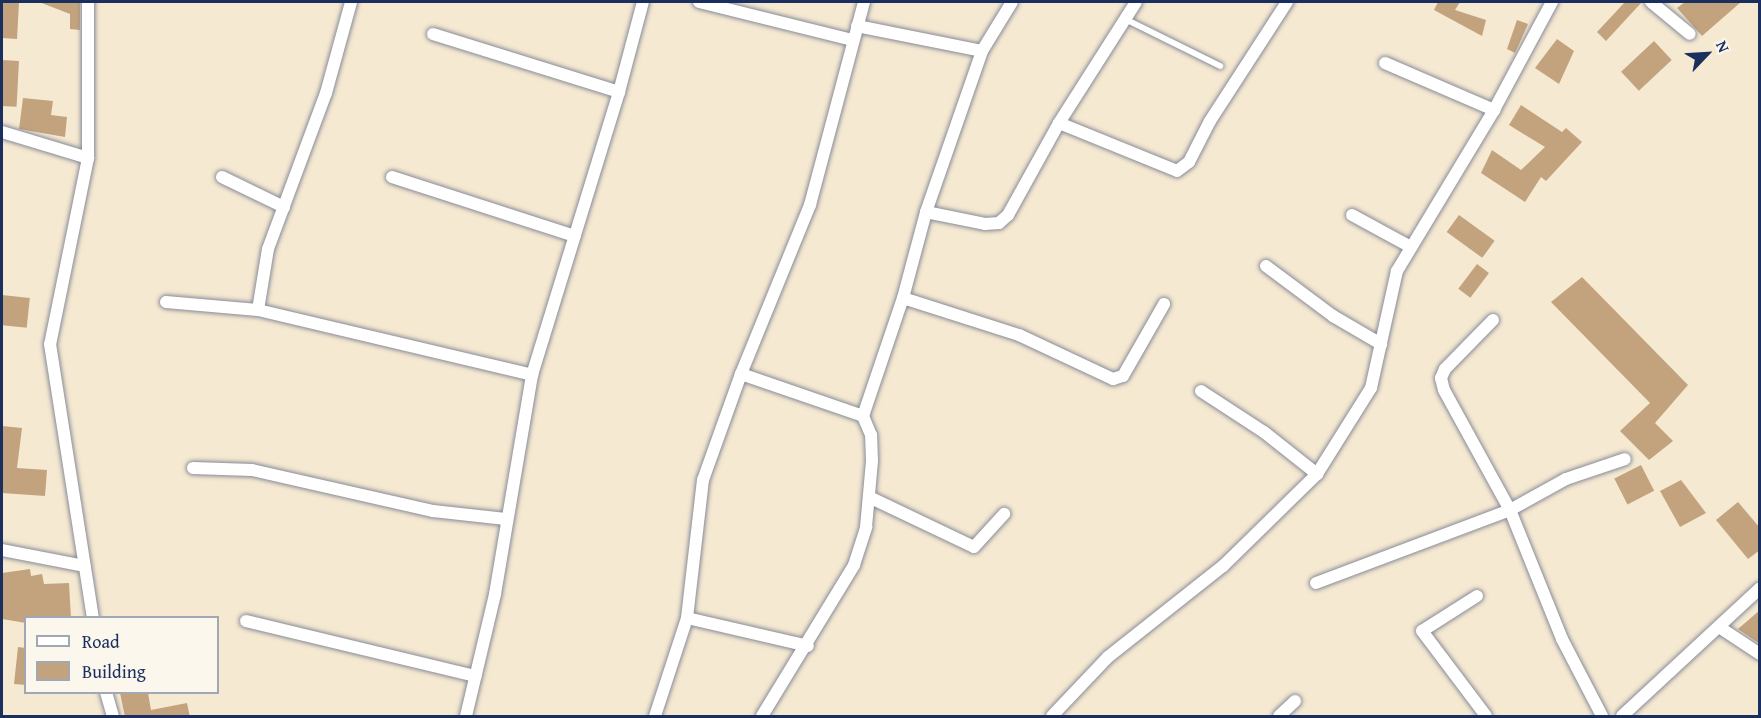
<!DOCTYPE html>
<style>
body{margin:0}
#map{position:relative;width:1761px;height:718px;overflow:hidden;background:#f6e9d2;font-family:"Gentium Book Plus",serif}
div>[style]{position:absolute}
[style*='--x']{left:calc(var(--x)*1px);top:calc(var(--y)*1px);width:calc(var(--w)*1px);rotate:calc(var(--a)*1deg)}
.building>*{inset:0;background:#c2a37d;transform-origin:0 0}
.roads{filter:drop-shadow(0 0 2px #888c98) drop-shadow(0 0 2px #888c98)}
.lane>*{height:6px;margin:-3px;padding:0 3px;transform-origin:3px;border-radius:3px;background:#fff}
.street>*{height:12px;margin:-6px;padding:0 6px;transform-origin:6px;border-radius:6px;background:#fff}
span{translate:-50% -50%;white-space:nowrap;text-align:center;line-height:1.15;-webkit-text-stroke:6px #fbf7ec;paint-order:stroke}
.frame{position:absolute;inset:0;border:3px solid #1b2f5e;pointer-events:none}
.legend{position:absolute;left:24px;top:616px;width:195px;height:78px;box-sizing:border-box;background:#fbf7ec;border:2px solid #a1a7b3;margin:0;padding:8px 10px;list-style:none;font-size:18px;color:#1b2f5e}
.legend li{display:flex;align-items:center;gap:12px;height:30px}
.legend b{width:30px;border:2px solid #a1a7b3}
.north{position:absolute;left:1677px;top:24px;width:60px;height:60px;-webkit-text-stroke:4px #fbf7ec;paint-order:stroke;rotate:65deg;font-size:16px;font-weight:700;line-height:24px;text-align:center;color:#1b2f5e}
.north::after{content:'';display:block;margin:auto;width:21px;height:27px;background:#1b2f5e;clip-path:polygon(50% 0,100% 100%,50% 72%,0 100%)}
</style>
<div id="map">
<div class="building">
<div style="clip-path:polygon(2px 2px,19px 2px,17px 39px,2px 38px)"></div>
<div style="clip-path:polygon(39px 2px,80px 2px,80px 30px,70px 29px,70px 14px)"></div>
<div style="clip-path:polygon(1438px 2px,1460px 2px,1455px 10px,1486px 20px,1482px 36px,1434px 10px)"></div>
<div style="clip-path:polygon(1625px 2px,1642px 2px,1606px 41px,1597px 32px)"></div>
<div style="clip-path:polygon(1685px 2px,1741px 2px,1702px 36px,1677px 8px)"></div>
<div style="clip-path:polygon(1517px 20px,1528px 24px,1515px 53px,1507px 49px)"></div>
<div style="clip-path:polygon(1557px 39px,1574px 51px,1559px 84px,1535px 68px)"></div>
<div style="left:1654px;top:41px;width:26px;height:45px;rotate:47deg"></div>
<div style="left:2px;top:60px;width:17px;height:46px;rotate:3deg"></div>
<div style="clip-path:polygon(23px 98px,53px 101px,51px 115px,67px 117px,65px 137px,19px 129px)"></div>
<div style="clip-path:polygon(1521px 105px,1562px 132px,1566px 128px,1582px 142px,1546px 181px,1541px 177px,1525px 202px,1481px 173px,1492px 150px,1521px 170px,1545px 147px,1509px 125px)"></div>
<div style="left:1459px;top:215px;width:44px;height:21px;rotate:36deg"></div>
<div style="left:1477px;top:264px;width:15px;height:31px;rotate:37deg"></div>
<div style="clip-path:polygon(1582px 277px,1688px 385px,1655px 423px,1673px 441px,1649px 460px,1620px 431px,1650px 403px,1551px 302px)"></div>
<div style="left:2px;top:295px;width:28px;height:30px;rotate:6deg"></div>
<div style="clip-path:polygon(2px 426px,22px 428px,17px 468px,47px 470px,45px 496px,2px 493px)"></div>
<div style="left:1641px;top:465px;width:29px;height:30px;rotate:63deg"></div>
<div style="clip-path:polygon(1681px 480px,1706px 513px,1680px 527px,1660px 491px)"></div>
<div style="clip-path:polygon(1738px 502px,1760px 528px,1760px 550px,1748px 559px,1716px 520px)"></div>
<div style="clip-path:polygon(30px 569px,31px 576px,42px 574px,44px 584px,69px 583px,71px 618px,26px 618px,26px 623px,2px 619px,2px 573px)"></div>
<div style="clip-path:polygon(1760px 610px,1760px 644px,1738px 629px)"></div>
<div style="clip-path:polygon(18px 647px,26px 648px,26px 685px,14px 684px)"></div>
<div style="clip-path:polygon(120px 693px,148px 693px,151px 710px,187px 703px,190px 717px,125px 717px)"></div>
</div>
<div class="roads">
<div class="lane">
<div style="--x:1127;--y:20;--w:104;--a:26.3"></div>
</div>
<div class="street">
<div style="--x:88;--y:2;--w:156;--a:90"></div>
<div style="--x:88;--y:158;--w:190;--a:101.5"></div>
<div style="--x:50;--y:344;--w:277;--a:81.1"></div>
<div style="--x:699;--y:2;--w:158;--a:13.9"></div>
<div style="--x:1651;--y:2;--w:50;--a:39.4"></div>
<div style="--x:857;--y:26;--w:127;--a:11.3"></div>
<div style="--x:433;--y:34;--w:195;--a:17.3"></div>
<div style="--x:1385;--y:63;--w:119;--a:23.3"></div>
<div style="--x:1059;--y:123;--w:127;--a:22.1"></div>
<div style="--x:1177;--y:171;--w:15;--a:-37"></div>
<div style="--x:1189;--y:162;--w:46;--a:-62.9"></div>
<div style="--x:1210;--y:121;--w:142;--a:-57.1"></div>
<div style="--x:2;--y:132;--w:90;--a:16.8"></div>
<div style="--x:222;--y:177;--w:69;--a:25.8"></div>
<div style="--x:392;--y:177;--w:192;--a:17.9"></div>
<div style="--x:926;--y:212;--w:60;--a:11.5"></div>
<div style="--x:985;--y:224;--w:14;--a:-4"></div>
<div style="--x:999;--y:223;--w:12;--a:-42"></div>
<div style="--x:1008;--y:215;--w:105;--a:-61"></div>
<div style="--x:1059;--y:123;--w:143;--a:-57.5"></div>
<div style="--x:1352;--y:215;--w:67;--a:28.5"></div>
<div style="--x:1266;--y:266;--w:84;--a:36.7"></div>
<div style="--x:1333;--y:316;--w:56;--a:30.3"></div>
<div style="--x:903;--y:298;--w:122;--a:17.7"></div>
<div style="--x:1019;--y:335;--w:104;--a:25.1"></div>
<div style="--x:1113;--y:379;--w:10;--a:-17"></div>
<div style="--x:1123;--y:376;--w:83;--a:-60.3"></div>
<div style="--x:166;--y:302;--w:92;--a:5"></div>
<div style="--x:258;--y:310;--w:282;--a:13.3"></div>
<div style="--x:258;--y:310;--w:62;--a:-80.7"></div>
<div style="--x:268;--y:249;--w:166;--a:-69.6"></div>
<div style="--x:326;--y:93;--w:94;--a:-74.6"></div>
<div style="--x:1493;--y:320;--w:69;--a:134.4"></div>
<div style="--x:1445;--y:369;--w:10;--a:114"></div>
<div style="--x:1441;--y:378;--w:12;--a:76"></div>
<div style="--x:1444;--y:390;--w:137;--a:61.2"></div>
<div style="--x:1510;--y:510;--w:139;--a:68"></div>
<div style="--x:1562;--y:639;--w:87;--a:62.5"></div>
<div style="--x:741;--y:374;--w:129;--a:19"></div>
<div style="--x:1201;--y:391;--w:75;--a:33.1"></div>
<div style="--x:1264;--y:432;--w:68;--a:38.4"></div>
<div style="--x:193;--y:468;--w:59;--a:1.9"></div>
<div style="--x:252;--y:470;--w:186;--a:12.8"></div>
<div style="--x:433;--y:511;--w:73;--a:6.3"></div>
<div style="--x:869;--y:497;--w:116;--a:25.5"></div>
<div style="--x:974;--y:547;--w:45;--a:-47.7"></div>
<div style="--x:2;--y:550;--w:84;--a:11"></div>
<div style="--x:1316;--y:583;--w:207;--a:-20.6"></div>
<div style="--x:1510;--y:510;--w:64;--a:-29"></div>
<div style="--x:1566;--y:479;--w:62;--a:-18.7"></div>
<div style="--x:1477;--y:596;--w:65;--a:147.5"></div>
<div style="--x:1422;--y:631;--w:106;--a:53"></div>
<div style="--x:687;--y:618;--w:124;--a:13"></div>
<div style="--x:246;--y:621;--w:236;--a:13.5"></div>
<div style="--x:1719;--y:627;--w:49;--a:33.4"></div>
<div style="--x:106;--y:692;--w:25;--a:74"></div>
<div style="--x:466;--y:716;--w:125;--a:-76.6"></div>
<div style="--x:495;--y:594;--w:222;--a:-80.4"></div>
<div style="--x:532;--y:375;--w:296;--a:-72.9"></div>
<div style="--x:619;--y:92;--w:93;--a:-75.1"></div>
<div style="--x:655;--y:716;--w:103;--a:-71.9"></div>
<div style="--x:687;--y:618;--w:139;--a:-83.4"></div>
<div style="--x:703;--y:480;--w:113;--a:-70.3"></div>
<div style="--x:741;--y:374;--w:183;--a:-67.8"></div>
<div style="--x:810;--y:205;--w:210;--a:-75.1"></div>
<div style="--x:762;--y:716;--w:177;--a:-58.6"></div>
<div style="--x:854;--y:565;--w:40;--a:-72"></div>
<div style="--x:866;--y:527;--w:66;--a:-84.8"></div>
<div style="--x:872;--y:461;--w:26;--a:-92"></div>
<div style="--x:871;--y:435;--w:21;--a:-113"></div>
<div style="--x:863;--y:416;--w:125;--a:-71.3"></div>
<div style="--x:903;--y:298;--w:89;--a:-75"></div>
<div style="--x:926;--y:212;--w:170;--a:-70.8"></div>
<div style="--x:982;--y:51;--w:57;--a:-58.5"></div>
<div style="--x:1052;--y:716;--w:81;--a:-46.5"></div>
<div style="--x:1108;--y:657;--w:147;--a:-38.4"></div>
<div style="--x:1223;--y:566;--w:132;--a:-44.4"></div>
<div style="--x:1317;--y:474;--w:102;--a:-57.9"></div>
<div style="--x:1371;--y:388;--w:120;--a:-77.5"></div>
<div style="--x:1397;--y:271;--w:188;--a:-58.9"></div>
<div style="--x:1494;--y:110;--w:123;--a:-61.8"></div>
<div style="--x:1279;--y:716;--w:22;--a:-43"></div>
<div style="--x:1622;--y:716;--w:188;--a:-42.8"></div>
</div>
</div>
<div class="frame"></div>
<ul class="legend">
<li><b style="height:8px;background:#fff"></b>Road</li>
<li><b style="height:16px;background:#c2a37d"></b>Building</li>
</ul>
<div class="north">N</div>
</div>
